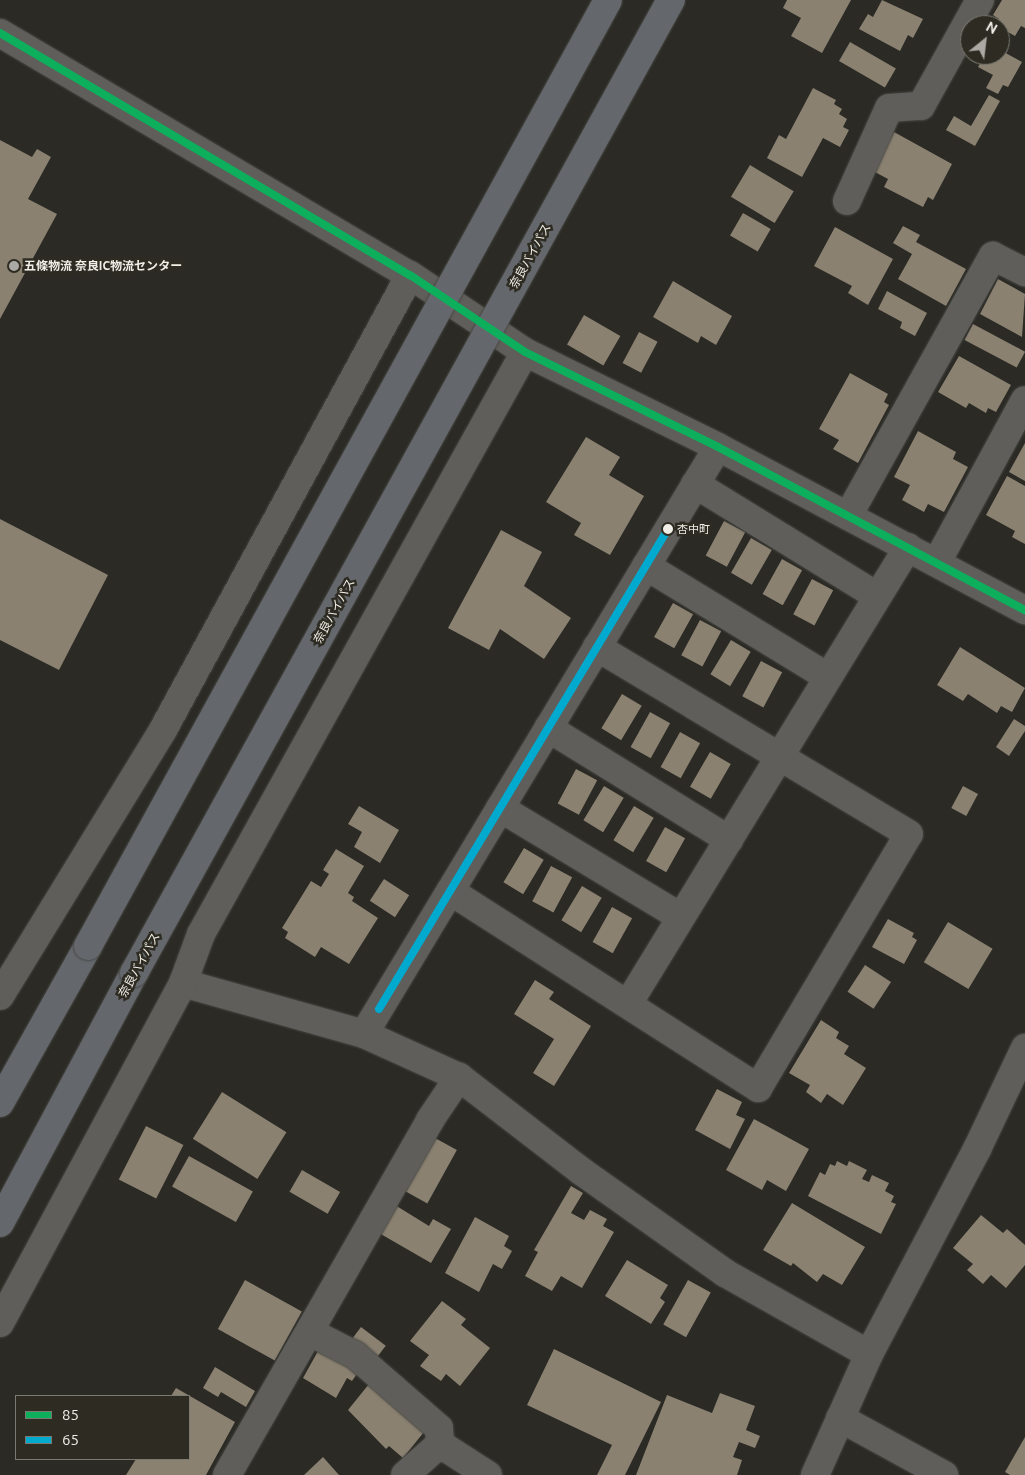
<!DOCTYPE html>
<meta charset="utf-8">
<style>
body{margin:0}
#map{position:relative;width:1025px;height:1475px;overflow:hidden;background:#2b2a25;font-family:Ubuntu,"Noto Sans JP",sans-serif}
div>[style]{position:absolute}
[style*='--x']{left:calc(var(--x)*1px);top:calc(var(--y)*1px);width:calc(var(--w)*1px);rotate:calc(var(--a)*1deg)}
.building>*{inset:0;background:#8a8171;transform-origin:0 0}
.roads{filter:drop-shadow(0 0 1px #474742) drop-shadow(0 0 1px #474742)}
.street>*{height:28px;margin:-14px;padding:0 14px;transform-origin:14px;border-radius:14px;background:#5f5e5a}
.highway>*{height:28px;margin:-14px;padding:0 14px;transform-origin:14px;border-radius:14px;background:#64686d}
.bridges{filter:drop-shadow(0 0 1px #474742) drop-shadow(0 0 1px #474742)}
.highway-bridge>*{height:28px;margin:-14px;padding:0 14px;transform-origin:14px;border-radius:14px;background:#64686d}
.bus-1>*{height:8px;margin:-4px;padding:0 4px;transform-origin:4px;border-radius:4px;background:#0daf5c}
.bus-2>*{height:8px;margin:-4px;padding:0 4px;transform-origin:4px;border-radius:4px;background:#00a9ce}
.dots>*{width:14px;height:14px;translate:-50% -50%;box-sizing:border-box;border:2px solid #2e2c22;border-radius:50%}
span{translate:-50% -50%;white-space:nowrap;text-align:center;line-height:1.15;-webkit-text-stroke:5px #2e2c22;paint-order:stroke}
.bus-label{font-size:11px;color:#efeee7}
.left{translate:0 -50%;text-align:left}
.street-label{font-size:12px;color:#efeee7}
.poi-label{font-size:12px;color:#efeee7;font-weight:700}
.legend{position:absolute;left:15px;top:1395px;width:175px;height:65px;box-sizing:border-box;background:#2e2c22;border:1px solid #7b7a71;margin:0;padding:6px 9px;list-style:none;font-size:15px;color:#efeee7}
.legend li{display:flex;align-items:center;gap:10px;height:25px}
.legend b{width:25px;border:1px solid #7b7a71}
.north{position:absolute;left:960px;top:15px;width:50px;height:50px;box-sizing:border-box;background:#2e2c22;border:1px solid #7b7a71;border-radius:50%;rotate:29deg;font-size:14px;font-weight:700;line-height:20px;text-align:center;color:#efeee7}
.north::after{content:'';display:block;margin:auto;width:18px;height:22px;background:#aaa9a3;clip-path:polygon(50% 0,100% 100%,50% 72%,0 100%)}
</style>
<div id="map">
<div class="building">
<div style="clip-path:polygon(787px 0,851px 0,822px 53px,791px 36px,801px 18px,783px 8px)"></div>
<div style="clip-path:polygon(882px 0,923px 19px,913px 38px,908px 35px,900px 51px,859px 29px,868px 14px,873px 17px)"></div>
<div style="clip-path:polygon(1002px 0,1025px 0,1025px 28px,1021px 26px,1015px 36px,995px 25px,999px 19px,993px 15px)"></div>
<div style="left:850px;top:42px;width:53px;height:22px;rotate:30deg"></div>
<div style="clip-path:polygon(1000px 50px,1022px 62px,1008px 87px,1003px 85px,998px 94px,986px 88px,993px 75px,978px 67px,985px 55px,1000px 55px)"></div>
<div style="clip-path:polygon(813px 88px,836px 100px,834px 104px,842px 109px,839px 114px,847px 119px,843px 127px,849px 130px,840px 147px,823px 138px,802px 177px,767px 158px,779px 135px,786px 139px)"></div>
<div style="clip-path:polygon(989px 95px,1000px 101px,975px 146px,946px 130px,954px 116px,971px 126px)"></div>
<div style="clip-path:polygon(894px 132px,952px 164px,933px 200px,928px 197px,923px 207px,884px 187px,888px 179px,873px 171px)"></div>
<div style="clip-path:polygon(0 140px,32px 157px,37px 149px,51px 157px,28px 199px,57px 214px,0 319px)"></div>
<div style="left:750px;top:165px;width:51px;height:37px;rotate:31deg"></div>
<div style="left:743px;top:213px;width:32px;height:26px;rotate:30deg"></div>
<div style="clip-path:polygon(903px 226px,920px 235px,916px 242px,966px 269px,946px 306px,898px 279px,912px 254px,893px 243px)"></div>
<div style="clip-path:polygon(835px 227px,893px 259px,868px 305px,848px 293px,852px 286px,814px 266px)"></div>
<div style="clip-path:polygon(998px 279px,1025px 294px,1022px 337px,980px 314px)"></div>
<div style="clip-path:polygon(673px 281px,732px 316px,716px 345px,701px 336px,698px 343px,653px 317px)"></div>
<div style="clip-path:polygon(887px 291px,927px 313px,915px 336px,900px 328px,902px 322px,878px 309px)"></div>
<div style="left:584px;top:315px;width:42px;height:34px;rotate:30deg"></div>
<div style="left:973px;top:324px;width:59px;height:18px;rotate:28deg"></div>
<div style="left:639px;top:332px;width:21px;height:35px;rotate:28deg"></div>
<div style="clip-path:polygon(959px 356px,1011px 385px,996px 412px,988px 408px,986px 413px,969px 403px,966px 408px,938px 392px)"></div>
<div style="clip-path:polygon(850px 373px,888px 394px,884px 402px,889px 405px,858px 463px,833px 449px,839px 440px,819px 429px)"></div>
<div style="clip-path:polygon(918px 431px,956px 452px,953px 459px,968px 467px,944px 512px,928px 504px,924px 512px,902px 500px,910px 485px,894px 477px)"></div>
<div style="clip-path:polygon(586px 437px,620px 457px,609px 475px,644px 496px,610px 555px,574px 535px,581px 523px,546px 502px)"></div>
<div style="clip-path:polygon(1025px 443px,1025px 481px,1009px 472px)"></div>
<div style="clip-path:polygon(1007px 476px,1025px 486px,1025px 544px,1012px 537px,1015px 531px,986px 515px)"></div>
<div style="clip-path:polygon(0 519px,108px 575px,59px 670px,0 640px)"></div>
<div style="left:724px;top:521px;width:24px;height:39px;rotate:28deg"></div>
<div style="clip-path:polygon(501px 530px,542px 552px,524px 586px,571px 618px,544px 659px,500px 629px,489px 650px,448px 628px)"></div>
<div style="left:751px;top:538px;width:24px;height:40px;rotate:30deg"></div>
<div style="left:782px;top:559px;width:23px;height:40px;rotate:29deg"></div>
<div style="left:812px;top:579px;width:24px;height:40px;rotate:28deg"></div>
<div style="left:673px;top:603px;width:23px;height:39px;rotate:29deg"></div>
<div style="left:700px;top:620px;width:24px;height:40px;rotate:28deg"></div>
<div style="left:731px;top:640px;width:23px;height:40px;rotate:31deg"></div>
<div style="clip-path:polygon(960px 647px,1025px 688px,1012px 712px,1001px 706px,997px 713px,968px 694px,963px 701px,937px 685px)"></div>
<div style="left:761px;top:661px;width:24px;height:40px;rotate:28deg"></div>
<div style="left:622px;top:694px;width:23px;height:40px;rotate:31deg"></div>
<div style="left:650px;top:712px;width:23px;height:40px;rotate:29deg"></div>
<div style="clip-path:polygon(1014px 719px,1025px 726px,1025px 731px,1009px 756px,996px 747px)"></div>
<div style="left:680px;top:732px;width:23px;height:40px;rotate:29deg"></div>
<div style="left:710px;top:752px;width:24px;height:40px;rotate:30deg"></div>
<div style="left:576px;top:769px;width:24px;height:39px;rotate:28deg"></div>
<div style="left:604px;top:786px;width:23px;height:40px;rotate:31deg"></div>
<div style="left:963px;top:786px;width:17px;height:25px;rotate:28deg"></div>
<div style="clip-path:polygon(359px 806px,399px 830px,380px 863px,354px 847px,362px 832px,348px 824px)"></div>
<div style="left:634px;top:806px;width:23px;height:40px;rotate:31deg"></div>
<div style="left:665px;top:827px;width:23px;height:39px;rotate:29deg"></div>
<div style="left:524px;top:848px;width:23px;height:40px;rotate:31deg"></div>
<div style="clip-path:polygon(336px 849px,364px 866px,348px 893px,354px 897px,352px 901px,378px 918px,349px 964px,321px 947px,315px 957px,285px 938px,288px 932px,282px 928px,311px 881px,321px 887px,329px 874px,323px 870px)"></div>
<div style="left:551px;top:866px;width:24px;height:40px;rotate:28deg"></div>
<div style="left:384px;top:879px;width:30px;height:26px;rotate:33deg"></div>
<div style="left:582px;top:886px;width:23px;height:40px;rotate:31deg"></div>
<div style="left:612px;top:907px;width:23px;height:40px;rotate:29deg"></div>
<div style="clip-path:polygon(888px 919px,914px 933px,912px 937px,917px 940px,904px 964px,872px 947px)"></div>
<div style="left:948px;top:922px;width:52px;height:47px;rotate:31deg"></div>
<div style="left:865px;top:965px;width:31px;height:32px;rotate:33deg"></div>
<div style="clip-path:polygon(535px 980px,554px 992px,549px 999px,591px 1026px,554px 1086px,533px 1073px,554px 1039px,514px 1014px)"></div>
<div style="clip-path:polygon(821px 1020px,839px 1032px,836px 1038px,849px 1046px,844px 1054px,866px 1068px,843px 1105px,827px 1094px,821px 1103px,806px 1092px,810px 1085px,789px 1073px)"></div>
<div style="clip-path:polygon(717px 1089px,742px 1102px,736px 1115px,745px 1119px,730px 1149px,695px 1130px)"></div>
<div style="left:222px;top:1092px;width:76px;height:55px;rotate:32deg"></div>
<div style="clip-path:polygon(754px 1119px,809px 1149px,786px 1191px,767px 1180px,762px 1190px,726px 1170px)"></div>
<div style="left:146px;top:1126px;width:42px;height:60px;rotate:27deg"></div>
<div style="left:435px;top:1138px;width:25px;height:61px;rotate:29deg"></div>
<div style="left:189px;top:1156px;width:73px;height:35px;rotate:29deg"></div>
<div style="clip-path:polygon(837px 1161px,847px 1166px,849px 1161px,867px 1170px,862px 1179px,869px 1182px,872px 1175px,889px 1183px,885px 1191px,894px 1196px,891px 1202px,896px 1204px,881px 1234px,808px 1196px,820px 1172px,825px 1175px,830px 1164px,835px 1166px)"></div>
<div style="left:302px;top:1170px;width:44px;height:25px;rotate:30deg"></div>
<div style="clip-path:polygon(571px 1186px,583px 1193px,571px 1213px,584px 1220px,590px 1210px,607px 1219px,603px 1226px,614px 1232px,582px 1288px,561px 1276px,552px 1291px,525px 1276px,538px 1252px,534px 1250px)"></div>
<div style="clip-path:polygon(792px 1203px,865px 1247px,842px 1285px,823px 1274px,817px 1282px,793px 1263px,791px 1266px,763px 1250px)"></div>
<div style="clip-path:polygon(395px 1205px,429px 1226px,433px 1219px,451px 1229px,431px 1263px,379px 1233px)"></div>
<div style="clip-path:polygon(981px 1215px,1003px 1233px,1007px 1229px,1025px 1245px,1025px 1265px,1006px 1288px,991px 1275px,983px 1284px,967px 1270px,973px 1264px,953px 1248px)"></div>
<div style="clip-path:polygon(475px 1217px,509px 1236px,504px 1246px,512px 1251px,502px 1269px,493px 1264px,479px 1292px,445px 1273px)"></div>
<div style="clip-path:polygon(627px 1260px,668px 1285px,660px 1298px,665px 1302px,651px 1324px,605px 1296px)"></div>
<div style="left:245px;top:1280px;width:65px;height:56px;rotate:29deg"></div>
<div style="left:688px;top:1280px;width:26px;height:51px;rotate:29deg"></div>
<div style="clip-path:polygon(442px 1301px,466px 1319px,461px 1325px,490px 1348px,460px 1386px,446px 1374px,441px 1381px,420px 1366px,429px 1355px,410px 1341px)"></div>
<div style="left:361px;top:1327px;width:31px;height:19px;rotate:37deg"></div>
<div style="clip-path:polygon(554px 1349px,661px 1402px,625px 1475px,597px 1475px,612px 1445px,527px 1405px)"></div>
<div style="clip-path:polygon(318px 1351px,359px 1371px,352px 1381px,347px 1378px,336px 1398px,303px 1378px)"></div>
<div style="clip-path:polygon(215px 1367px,255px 1391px,246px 1407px,221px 1392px,218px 1397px,203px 1388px)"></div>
<div style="clip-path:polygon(369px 1384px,424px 1432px,403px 1458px,389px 1446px,386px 1449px,348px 1410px)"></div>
<div style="clip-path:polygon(176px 1388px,235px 1422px,206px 1475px,126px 1475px,136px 1459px,189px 1459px,189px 1396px,171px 1396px)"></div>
<div style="clip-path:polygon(720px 1393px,755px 1406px,746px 1430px,760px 1436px,755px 1448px,739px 1442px,733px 1457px,742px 1460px,737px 1475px,636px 1475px,667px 1395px,712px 1413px)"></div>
<div style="clip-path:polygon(1025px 1437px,1025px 1475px,1010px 1475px,1005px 1472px)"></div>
<div style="clip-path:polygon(323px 1457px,339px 1475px,304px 1475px)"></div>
</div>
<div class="roads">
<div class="street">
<div style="--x:0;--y:33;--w:476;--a:30.6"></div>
<div style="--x:410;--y:275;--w:138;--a:33.8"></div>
<div style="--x:525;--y:352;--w:215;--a:26.2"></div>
<div style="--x:718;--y:447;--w:348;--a:28"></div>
<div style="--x:847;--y:201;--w:102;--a:-65.7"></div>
<div style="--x:889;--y:108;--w:32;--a:-4"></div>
<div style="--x:921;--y:106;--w:121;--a:-60.9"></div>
<div style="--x:695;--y:484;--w:214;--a:31.6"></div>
<div style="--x:848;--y:516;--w:298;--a:-60.9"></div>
<div style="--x:993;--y:256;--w:36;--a:27"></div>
<div style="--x:937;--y:562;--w:184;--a:-61.5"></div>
<div style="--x:646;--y:566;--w:213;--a:31.4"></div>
<div style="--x:548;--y:728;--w:213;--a:31.7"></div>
<div style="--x:500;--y:808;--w:211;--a:31.1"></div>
<div style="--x:450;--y:891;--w:366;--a:32.6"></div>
<div style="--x:758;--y:1088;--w:295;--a:-59.3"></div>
<div style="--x:909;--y:834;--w:364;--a:-149.1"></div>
<div style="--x:183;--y:983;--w:188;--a:15.7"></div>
<div style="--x:364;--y:1034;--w:104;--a:24.4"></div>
<div style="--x:459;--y:1077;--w:154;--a:37.6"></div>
<div style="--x:581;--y:1171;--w:176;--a:35.3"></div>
<div style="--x:725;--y:1273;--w:165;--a:29.4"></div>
<div style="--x:0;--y:996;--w:314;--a:-58.5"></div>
<div style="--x:164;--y:728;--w:515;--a:-61.5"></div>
<div style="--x:628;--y:1004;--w:536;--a:-58.5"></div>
<div style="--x:364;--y:1034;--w:685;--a:-58.91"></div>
<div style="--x:0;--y:1323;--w:386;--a:-61.7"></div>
<div style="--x:183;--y:983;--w:52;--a:-69.8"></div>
<div style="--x:201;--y:934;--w:666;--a:-60.9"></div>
<div style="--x:310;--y:1332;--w:51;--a:27.1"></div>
<div style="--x:355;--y:1355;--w:50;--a:41"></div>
<div style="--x:393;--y:1388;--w:61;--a:41"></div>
<div style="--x:439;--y:1428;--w:16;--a:86"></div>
<div style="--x:840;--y:1418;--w:119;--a:28.7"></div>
<div style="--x:227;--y:1475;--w:409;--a:-60.2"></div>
<div style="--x:430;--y:1120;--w:52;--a:-56"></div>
<div style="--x:405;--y:1475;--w:47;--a:-41.5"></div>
<div style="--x:440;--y:1444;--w:57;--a:32.9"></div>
<div style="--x:815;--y:1475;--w:133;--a:-65.9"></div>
<div style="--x:869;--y:1354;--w:232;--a:-62.2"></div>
<div style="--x:977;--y:1149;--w:112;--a:-64.6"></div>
</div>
<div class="highway">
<div style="--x:0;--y:1103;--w:180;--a:-60.7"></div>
<div style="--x:0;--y:1223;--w:284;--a:-61.8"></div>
</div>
</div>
<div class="bridges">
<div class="highway-bridge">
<div style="--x:88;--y:946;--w:1079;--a:-61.2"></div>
<div style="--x:134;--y:973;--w:1111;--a:-61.11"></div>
</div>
</div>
<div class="bus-1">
<div style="--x:0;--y:33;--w:476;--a:30.6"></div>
<div style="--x:410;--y:275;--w:138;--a:33.8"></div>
<div style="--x:525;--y:352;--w:215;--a:26.2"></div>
<div style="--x:718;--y:447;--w:348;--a:28"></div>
</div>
<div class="bus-2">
<div style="--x:379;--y:1009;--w:560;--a:-58.95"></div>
</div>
<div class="dots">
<div style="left:14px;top:266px;background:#aaa9a3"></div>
<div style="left:668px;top:529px;background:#efeee7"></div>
</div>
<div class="bus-label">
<span class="left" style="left:677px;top:529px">杏中町</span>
</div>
<div class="street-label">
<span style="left:530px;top:256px;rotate:-61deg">奈良バイパス</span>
<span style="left:334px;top:611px;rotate:-61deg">奈良バイパス</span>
<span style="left:139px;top:965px;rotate:-61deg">奈良バイパス</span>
</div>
<div class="poi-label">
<span class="left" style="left:24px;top:266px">五條物流 奈良IC物流センター</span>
</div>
<ul class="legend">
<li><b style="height:6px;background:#0daf5c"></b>85</li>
<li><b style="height:6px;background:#00a9ce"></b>65</li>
</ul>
<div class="north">N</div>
</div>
